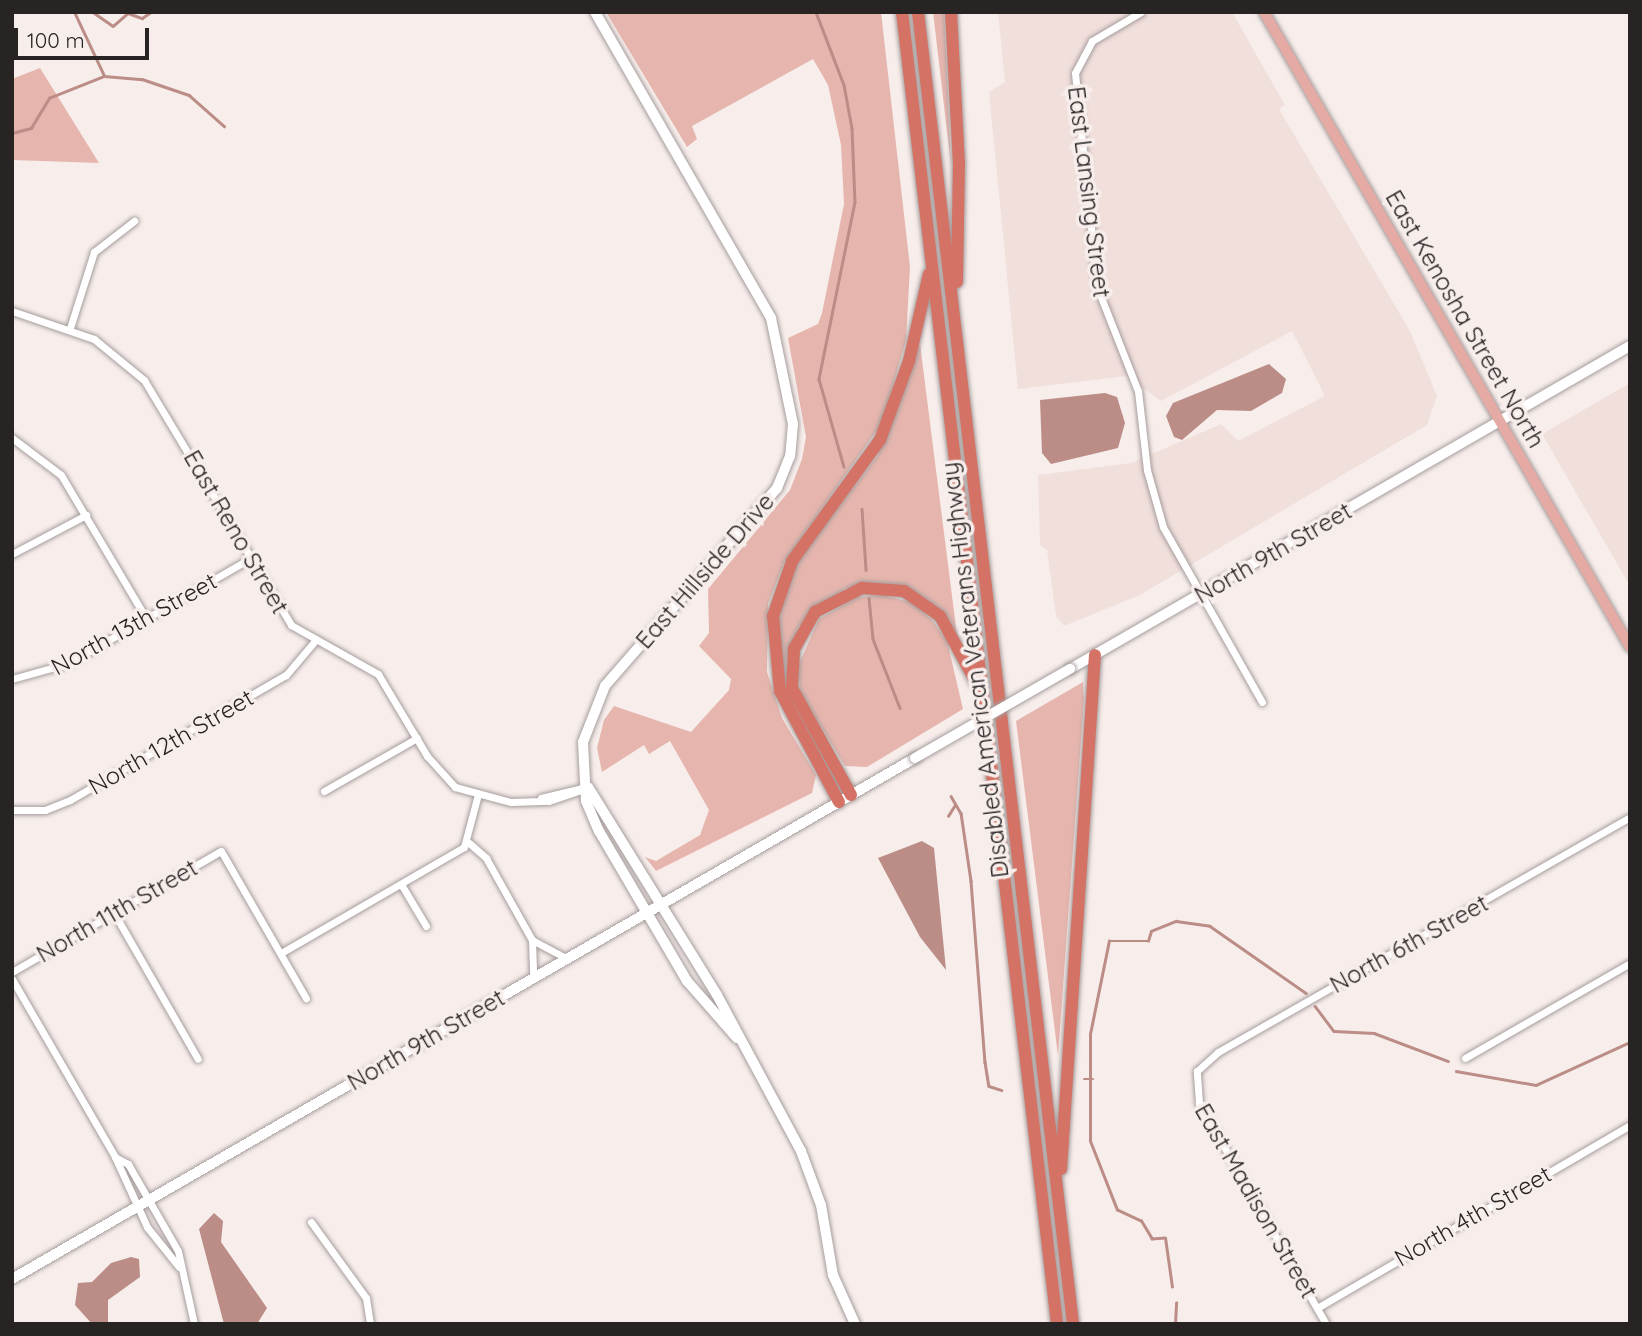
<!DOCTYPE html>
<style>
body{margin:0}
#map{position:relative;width:1642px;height:1336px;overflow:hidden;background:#f7eeec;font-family:Quicksand,sans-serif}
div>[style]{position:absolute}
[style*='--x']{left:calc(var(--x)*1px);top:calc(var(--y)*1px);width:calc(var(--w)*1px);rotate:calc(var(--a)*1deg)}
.built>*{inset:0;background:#f1dfdc}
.green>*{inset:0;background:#e6b6ae}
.water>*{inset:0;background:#bb8d86}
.stream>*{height:2.5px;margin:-1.25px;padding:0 1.25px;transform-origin:1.25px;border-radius:1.25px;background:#bb8d86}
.roads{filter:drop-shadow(0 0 2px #a69d9c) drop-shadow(0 0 2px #a69d9c)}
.street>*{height:7px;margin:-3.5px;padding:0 3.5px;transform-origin:3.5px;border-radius:3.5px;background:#fff}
.secondary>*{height:10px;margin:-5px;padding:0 5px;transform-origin:5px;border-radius:5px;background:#fff}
.primary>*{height:10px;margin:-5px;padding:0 5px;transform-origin:5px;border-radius:5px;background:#e5aaa3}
.highway>*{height:12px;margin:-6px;padding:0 6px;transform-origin:6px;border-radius:6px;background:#d47265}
.bridges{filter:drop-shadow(0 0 2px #a69d9c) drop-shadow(0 0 2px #a69d9c)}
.secondary-bridge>*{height:10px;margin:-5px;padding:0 5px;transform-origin:5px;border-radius:5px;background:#fff}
span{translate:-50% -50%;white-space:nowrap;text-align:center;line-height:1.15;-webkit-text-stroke:7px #f7eeec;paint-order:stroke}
.street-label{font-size:24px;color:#282424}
.frame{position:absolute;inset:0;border:14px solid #282424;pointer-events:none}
.scale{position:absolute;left:14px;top:28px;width:135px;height:32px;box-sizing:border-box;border:4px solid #282424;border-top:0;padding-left:9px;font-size:21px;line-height:24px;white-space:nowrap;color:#282424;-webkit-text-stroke:5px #f7eeec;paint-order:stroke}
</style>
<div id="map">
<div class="built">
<div style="clip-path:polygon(998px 12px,1232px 12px,1285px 105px,1279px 109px,1410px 331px,1437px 396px,1427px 425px,1140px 595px,1064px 626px,1056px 616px,1047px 550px,1040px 545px,1038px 475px,1131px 463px,1221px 424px,1238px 441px,1325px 396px,1292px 331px,1161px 401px,1127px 376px,1018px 389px,989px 92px,1005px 82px)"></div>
<div style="clip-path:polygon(1630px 383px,1630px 586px,1542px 434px)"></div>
</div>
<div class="green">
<div style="clip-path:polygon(606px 12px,881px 12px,910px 267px,906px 340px,882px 423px,785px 560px,768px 604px,767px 672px,782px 718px,816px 775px,812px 793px,656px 871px,645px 857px,656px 861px,700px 835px,709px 810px,670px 741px,649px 754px,644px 745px,602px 772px,597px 748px,604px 720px,614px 706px,691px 732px,729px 690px,731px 679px,699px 646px,709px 633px,708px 589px,790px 490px,802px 459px,806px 437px,788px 338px,818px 324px,822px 313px,844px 204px,841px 145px,828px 85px,813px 59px,692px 126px,697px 139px,687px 147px)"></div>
<div style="clip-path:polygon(933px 12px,944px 12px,951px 165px)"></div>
<div style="clip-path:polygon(40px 68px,99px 163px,12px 160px,12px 79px)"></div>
<div style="clip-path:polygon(920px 344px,957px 635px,939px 609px,900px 585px,845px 588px,798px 627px,786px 662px,788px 702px,776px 626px,789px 574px,878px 455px)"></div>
<div style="clip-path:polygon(883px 595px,913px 603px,932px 620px,947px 641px,963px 709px,867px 767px,845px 766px,800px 692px,798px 666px,819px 619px,858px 597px)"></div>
<div style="clip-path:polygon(1083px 682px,1084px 699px,1058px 1056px,1016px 721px)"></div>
</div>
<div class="water">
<div style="clip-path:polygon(1269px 364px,1286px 379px,1282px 393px,1251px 411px,1217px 410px,1182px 440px,1174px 437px,1166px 416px,1173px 403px)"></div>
<div style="clip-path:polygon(1105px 393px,1117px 397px,1125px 423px,1118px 448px,1051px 464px,1042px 453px,1040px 400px)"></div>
<div style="clip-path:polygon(922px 841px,934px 848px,946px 970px,920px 937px,878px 858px)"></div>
<div style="clip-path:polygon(214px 1213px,223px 1221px,221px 1242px,267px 1308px,257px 1324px,224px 1324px,199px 1229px)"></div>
<div style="clip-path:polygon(131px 1257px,139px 1259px,140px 1277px,108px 1300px,108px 1324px,92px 1324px,75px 1305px,78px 1283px,92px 1282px,111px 1263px)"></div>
</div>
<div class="stream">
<div style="--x:93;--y:12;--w:24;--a:35"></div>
<div style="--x:113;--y:26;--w:20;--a:-41"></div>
<div style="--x:128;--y:13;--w:15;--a:20"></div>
<div style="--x:142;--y:18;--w:11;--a:-34"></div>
<div style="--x:816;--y:12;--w:78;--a:69"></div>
<div style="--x:844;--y:85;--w:44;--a:79.5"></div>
<div style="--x:852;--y:128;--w:74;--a:87.7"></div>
<div style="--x:855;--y:202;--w:181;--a:101.5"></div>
<div style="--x:819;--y:379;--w:91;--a:74.1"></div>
<div style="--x:104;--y:76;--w:38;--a:5"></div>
<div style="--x:142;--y:79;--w:50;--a:18.8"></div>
<div style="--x:189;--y:95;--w:47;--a:41.5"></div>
<div style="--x:12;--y:133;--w:20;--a:-15"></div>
<div style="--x:31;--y:128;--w:35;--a:-59"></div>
<div style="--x:49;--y:98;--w:59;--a:-21.8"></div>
<div style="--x:104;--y:76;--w:71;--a:-115.1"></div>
<div style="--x:862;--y:509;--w:61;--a:86.2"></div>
<div style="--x:869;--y:598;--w:41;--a:84.4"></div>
<div style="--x:873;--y:639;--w:74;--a:68.6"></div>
<div style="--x:951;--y:796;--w:20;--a:60"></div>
<div style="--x:961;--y:813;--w:69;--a:81.6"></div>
<div style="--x:971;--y:881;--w:182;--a:85.6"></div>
<div style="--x:985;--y:1062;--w:24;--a:81"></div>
<div style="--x:989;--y:1086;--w:13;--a:18"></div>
<div style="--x:948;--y:816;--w:13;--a:-58"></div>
<div style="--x:1315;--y:1006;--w:31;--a:53"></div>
<div style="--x:1334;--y:1031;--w:40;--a:2.9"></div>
<div style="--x:1374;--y:1033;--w:79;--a:20.7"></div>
<div style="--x:1456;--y:1071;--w:81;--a:9.9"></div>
<div style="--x:1536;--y:1085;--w:103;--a:-24.6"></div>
<div style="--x:1084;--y:1079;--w:9;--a:0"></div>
<div style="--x:1172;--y:1287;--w:49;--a:-98.1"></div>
<div style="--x:1165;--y:1238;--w:13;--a:176"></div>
<div style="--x:1152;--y:1239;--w:21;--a:-121"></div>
<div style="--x:1141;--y:1221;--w:26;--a:-155"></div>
<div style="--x:1117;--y:1210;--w:74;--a:-111.4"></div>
<div style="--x:1090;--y:1141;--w:107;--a:-90"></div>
<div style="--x:1090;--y:1034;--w:95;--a:-78.5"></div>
<div style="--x:1109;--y:941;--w:39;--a:0"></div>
<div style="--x:1148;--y:941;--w:10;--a:-73"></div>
<div style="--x:1151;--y:931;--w:27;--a:-22"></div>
<div style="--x:1176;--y:921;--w:34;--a:8"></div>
<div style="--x:1210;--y:926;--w:117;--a:34.9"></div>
<div style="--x:1175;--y:1324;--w:21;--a:-87"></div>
</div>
<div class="roads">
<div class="street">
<div style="--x:1141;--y:12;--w:57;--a:149.4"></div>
<div style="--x:1092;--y:41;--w:36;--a:118"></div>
<div style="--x:1075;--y:73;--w:215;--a:84.1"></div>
<div style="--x:1097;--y:287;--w:112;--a:68.5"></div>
<div style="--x:1138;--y:391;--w:80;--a:83.5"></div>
<div style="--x:1147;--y:470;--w:59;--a:74.3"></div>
<div style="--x:1163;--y:527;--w:201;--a:60.5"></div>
<div style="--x:12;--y:311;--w:87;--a:18.9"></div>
<div style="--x:94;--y:339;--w:65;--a:39.4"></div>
<div style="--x:144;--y:380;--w:286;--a:59"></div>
<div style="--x:291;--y:625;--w:100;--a:29.4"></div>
<div style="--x:378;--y:674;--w:96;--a:59.1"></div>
<div style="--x:427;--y:756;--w:42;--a:47.9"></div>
<div style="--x:455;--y:787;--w:58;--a:15"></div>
<div style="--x:511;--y:802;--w:38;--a:-2"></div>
<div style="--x:549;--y:801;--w:40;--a:-18.9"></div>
<div style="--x:70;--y:328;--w:80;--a:-72.5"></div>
<div style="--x:94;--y:252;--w:51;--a:-37.8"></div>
<div style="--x:12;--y:438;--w:61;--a:37.1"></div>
<div style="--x:61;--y:475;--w:166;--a:59.3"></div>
<div style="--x:12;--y:554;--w:84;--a:-27.8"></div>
<div style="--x:12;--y:679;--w:59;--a:-15.7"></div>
<div style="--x:69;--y:663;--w:210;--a:-30"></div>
<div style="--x:324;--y:791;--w:107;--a:-29.7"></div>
<div style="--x:541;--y:798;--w:46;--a:-13.7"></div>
<div style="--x:12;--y:810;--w:33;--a:0"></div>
<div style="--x:45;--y:810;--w:27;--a:-22"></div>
<div style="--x:70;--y:800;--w:250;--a:-30.1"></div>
<div style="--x:286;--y:675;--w:43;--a:-49.7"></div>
<div style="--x:469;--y:843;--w:23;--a:41"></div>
<div style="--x:486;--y:858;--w:94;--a:60.7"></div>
<div style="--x:532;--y:940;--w:40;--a:28"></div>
<div style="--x:401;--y:884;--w:49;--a:59.2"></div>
<div style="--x:114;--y:913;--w:168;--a:60.1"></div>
<div style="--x:532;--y:940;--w:38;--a:88"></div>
<div style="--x:281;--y:953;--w:211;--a:-30.1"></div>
<div style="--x:464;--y:847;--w:51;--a:-75.1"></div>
<div style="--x:12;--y:972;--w:241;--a:-30.1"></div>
<div style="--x:221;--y:851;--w:170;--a:60"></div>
<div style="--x:12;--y:979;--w:206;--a:59.9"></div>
<div style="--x:115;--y:1157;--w:77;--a:65.4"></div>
<div style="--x:147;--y:1227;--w:51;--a:51.3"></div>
<div style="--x:1465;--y:1058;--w:190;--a:-29.9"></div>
<div style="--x:115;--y:1157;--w:15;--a:28"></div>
<div style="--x:128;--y:1164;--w:100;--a:60.1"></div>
<div style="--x:178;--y:1251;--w:75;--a:77.6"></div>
<div style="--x:311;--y:1222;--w:94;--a:54.1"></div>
<div style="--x:366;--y:1298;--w:26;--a:81"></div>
<div style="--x:1317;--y:1308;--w:363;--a:-30.3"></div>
<div style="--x:1326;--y:1324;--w:255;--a:-119.9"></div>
<div style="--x:1199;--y:1103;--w:32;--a:-94"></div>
<div style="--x:1197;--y:1071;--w:28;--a:-42"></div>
<div style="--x:1218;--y:1052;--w:474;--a:-29.7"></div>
</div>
<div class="secondary">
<div style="--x:595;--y:12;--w:353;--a:60.1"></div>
<div style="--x:771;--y:318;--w:108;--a:78.3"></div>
<div style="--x:793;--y:424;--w:32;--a:95"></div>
<div style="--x:790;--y:456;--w:35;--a:112"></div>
<div style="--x:777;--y:488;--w:262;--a:131"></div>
<div style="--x:605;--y:686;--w:60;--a:111.4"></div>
<div style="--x:583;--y:742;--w:59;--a:87.1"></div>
<div style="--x:586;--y:801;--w:33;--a:67"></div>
<div style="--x:599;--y:831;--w:174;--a:59.6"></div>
<div style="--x:687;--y:981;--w:76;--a:48.7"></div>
<div style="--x:1070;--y:669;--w:646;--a:-29.98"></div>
<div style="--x:588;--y:787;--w:245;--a:58.2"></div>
<div style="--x:717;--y:995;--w:177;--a:61.7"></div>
<div style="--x:801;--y:1151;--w:58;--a:69.7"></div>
<div style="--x:821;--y:1205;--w:71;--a:80.3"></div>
<div style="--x:833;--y:1275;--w:54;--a:65.8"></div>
<div style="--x:12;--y:1279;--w:1043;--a:-29.98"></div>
</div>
<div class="primary">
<div style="--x:1264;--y:12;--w:733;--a:60.04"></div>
</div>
<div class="highway">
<div style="--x:902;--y:12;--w:1321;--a:83.26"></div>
<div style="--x:918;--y:12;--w:1321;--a:83.26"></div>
<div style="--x:951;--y:12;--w:152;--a:87"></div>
<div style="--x:959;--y:164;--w:118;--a:91"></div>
<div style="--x:851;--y:795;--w:122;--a:-118.9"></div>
<div style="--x:792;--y:688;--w:39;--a:-87"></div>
<div style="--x:794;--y:649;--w:43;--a:-60.4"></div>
<div style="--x:815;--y:612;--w:53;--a:-27.1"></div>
<div style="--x:862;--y:588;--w:42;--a:4.1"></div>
<div style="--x:904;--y:591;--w:44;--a:34.8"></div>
<div style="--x:940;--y:616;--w:77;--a:61.4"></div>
<div style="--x:839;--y:802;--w:126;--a:-118"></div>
<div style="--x:780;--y:691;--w:75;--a:-95.3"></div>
<div style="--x:773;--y:616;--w:58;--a:-70.9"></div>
<div style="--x:792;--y:561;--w:150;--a:-54"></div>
<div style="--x:880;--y:440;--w:84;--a:-69.8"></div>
<div style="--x:909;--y:361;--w:89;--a:-77.1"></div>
<div style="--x:1061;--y:1169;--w:515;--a:-86.22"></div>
</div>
</div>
<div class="bridges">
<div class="secondary-bridge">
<div style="--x:915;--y:758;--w:179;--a:-29.9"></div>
</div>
</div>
<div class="street-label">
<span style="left:1089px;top:192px;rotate:83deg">East Lansing Street</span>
<span style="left:1465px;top:319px;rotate:60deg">East Kenosha Street North</span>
<span style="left:236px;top:532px;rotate:60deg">East Reno Street</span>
<span style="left:1273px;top:553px;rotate:-30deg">North 9th Street</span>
<span style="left:705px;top:571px;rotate:-49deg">East Hillside Drive</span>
<span style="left:134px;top:624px;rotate:-29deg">North 13th Street</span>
<span style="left:975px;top:670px;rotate:-97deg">Disabled American Veterans Highway</span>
<span style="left:171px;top:742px;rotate:-30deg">North 12th Street</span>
<span style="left:117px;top:911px;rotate:-30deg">North 11th Street</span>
<span style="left:1409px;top:944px;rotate:-29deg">North 6th Street</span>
<span style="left:426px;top:1040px;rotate:-30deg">North 9th Street</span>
<span style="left:1256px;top:1201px;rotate:60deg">East Madison Street</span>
<span style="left:1473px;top:1216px;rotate:-30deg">North 4th Street</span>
</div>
<div class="frame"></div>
<div class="scale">100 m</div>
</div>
